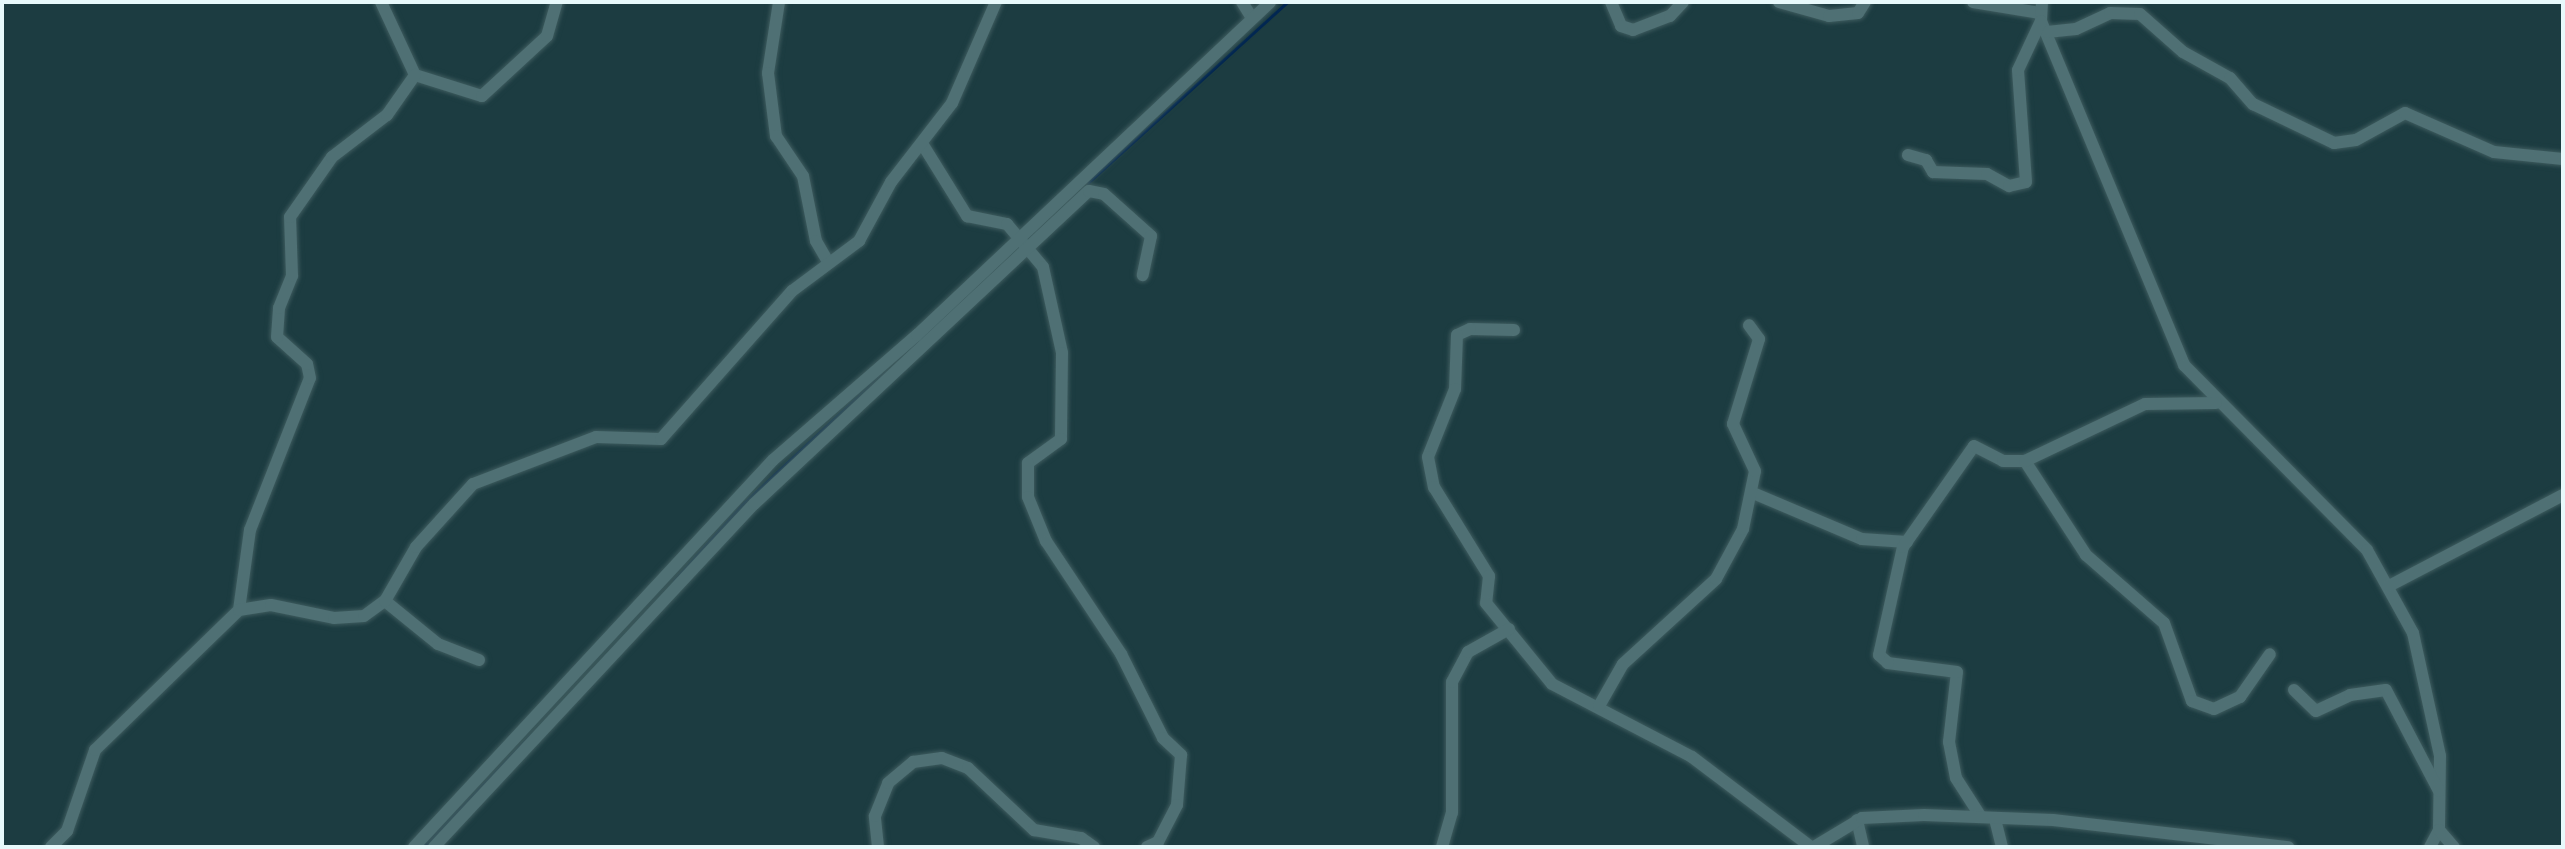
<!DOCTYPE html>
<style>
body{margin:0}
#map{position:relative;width:2565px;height:849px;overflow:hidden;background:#1c3c41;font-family:"Nunito Sans",sans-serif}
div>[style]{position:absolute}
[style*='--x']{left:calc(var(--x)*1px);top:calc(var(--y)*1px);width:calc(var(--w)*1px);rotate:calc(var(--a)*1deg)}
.stream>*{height:2.5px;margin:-1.25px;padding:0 1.25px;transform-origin:1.25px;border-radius:1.25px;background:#002652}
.roads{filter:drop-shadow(0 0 2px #3e5b5e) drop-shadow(0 0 2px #3e5b5e)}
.minor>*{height:12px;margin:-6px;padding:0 6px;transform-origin:6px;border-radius:6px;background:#4f7074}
span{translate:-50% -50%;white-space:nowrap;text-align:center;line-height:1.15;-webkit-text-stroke:7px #1c3c41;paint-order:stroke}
.frame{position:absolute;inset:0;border:4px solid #e7f9fb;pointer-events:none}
</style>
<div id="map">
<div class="stream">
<div style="--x:1080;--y:190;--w:280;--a:-42.2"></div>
<div style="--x:674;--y:581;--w:102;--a:-48.2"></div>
<div style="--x:742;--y:505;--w:196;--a:-43.1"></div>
<div style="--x:423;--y:847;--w:153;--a:-46.1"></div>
</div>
<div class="roads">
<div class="minor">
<div style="--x:381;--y:2;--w:81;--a:65"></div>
<div style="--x:415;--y:75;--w:70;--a:17.4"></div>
<div style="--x:482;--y:96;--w:88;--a:-42.7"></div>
<div style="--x:547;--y:36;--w:35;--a:-74"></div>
<div style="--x:779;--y:2;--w:72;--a:98.8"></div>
<div style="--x:768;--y:73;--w:64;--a:82.8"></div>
<div style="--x:776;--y:136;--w:48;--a:56"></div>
<div style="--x:803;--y:176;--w:66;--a:78.7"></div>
<div style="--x:816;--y:241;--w:24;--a:60"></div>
<div style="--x:1242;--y:2;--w:19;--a:58"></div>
<div style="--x:1611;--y:2;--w:26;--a:67"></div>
<div style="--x:1621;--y:26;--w:13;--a:18"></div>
<div style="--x:1633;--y:30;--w:40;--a:-21"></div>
<div style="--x:1670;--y:16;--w:19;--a:-47"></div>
<div style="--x:1779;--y:2;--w:52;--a:15.6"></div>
<div style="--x:1829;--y:16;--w:29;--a:-6"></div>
<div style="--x:1858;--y:13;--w:13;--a:-58"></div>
<div style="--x:1973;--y:2;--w:68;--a:9.3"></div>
<div style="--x:2042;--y:2;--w:19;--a:93"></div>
<div style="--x:2041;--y:21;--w:373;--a:67.4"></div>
<div style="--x:2184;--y:365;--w:260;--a:45.3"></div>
<div style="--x:2367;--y:550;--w:95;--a:61"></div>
<div style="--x:2413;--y:633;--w:126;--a:77.6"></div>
<div style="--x:2440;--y:756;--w:74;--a:90.8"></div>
<div style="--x:2439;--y:830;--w:19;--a:118"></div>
<div style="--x:2047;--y:32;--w:29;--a:-6"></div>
<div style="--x:2076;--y:29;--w:38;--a:-25"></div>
<div style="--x:2110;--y:13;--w:30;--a:2"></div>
<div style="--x:2140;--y:14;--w:57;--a:41.5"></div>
<div style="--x:2183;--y:52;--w:54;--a:29"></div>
<div style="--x:2230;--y:78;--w:35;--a:49"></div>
<div style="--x:2253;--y:104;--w:90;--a:25.7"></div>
<div style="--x:2334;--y:143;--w:22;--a:-8"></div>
<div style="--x:2356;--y:140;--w:56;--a:-28.9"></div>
<div style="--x:2405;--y:113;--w:97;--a:23.7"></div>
<div style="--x:2494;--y:152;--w:69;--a:5.8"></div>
<div style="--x:923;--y:145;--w:84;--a:58.2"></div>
<div style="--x:967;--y:216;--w:41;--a:11.3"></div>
<div style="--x:1007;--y:224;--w:56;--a:50.1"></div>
<div style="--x:1043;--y:267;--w:88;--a:77.5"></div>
<div style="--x:1062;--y:353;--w:86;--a:90.7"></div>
<div style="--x:1061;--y:439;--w:41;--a:144"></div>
<div style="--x:1028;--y:463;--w:34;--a:90"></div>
<div style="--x:1028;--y:497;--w:48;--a:67.8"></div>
<div style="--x:1046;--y:541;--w:136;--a:56.4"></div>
<div style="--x:1121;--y:654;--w:94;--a:63.4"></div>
<div style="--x:1163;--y:738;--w:25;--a:43"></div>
<div style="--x:1181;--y:755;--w:50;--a:94.6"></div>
<div style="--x:1177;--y:805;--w:42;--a:117.2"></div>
<div style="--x:1158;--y:842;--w:12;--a:156"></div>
<div style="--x:1908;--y:155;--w:19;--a:16"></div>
<div style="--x:1926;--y:160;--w:14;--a:60"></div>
<div style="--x:1933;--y:172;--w:54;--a:2.1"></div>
<div style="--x:1987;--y:174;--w:25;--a:29"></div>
<div style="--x:2009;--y:186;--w:17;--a:-13"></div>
<div style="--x:2026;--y:182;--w:112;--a:-94.1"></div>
<div style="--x:2018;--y:70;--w:54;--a:-64.9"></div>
<div style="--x:1514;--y:330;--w:44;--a:-178.7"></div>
<div style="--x:1470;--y:329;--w:14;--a:155"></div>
<div style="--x:1457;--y:335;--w:54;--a:92.1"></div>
<div style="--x:1455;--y:389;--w:73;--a:111.7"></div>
<div style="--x:1428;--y:457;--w:31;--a:79"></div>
<div style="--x:1434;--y:487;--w:105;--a:58.3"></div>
<div style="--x:1489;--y:576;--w:27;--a:96"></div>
<div style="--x:1486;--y:603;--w:104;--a:50.8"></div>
<div style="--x:1552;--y:684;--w:158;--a:27.5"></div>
<div style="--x:1692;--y:757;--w:149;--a:37.1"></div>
<div style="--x:2025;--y:461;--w:112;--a:57"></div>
<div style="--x:2086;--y:555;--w:103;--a:41.1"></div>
<div style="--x:2164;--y:623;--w:83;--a:70.3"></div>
<div style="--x:2192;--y:701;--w:23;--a:20"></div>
<div style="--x:2214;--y:709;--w:29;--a:-25"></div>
<div style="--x:2240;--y:697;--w:52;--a:-55.1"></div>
<div style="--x:1753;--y:493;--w:118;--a:22.9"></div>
<div style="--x:1862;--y:539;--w:45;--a:3.8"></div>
<div style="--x:2389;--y:586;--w:196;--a:-27.6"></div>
<div style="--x:385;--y:601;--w:68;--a:39.1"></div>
<div style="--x:438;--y:644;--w:44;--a:21.3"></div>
<div style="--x:239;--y:610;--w:81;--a:-82.2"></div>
<div style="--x:250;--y:530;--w:163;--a:-68.5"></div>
<div style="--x:310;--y:378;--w:14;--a:-102"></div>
<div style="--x:307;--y:364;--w:40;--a:-138"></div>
<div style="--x:277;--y:337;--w:29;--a:-86"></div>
<div style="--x:279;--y:308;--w:35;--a:-68"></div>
<div style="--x:292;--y:276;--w:59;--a:-91.9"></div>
<div style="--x:290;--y:217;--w:73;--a:-55"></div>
<div style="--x:332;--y:157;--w:69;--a:-37.4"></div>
<div style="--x:387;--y:115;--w:49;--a:-55"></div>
<div style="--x:2294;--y:690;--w:30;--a:44"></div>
<div style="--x:2316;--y:711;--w:38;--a:-25"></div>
<div style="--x:2350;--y:695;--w:36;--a:-8"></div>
<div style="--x:2386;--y:690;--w:114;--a:62.3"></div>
<div style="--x:1599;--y:706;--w:48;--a:-60.3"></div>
<div style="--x:1623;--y:664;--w:126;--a:-42.4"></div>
<div style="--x:1716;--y:579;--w:57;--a:-61.6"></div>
<div style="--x:1743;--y:529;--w:59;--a:-78.3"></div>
<div style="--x:1755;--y:471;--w:52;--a:-115.1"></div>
<div style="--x:1733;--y:424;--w:89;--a:-73"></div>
<div style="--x:1759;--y:339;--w:17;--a:-126"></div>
<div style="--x:1981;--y:817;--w:46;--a:-122.7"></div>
<div style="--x:1956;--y:778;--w:37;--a:-101"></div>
<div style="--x:1949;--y:742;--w:70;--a:-83.5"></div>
<div style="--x:1957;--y:672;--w:70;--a:-172.6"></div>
<div style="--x:1888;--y:663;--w:12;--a:-138"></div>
<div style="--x:1879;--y:655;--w:111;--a:-77.5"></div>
<div style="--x:1903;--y:547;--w:123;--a:-54.9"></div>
<div style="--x:1974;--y:446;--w:33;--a:27"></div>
<div style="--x:2003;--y:461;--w:22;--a:0"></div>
<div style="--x:2025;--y:461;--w:133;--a:-25.4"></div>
<div style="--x:2145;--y:404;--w:71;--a:-0.8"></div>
<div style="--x:1995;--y:819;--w:29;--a:76"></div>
<div style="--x:1857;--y:820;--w:28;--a:77"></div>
<div style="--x:2439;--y:830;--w:23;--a:49"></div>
<div style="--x:51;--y:847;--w:23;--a:-45"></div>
<div style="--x:67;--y:831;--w:86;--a:-70.9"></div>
<div style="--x:95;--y:750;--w:201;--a:-44.2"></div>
<div style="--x:239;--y:610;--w:32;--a:-9"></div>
<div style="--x:271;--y:605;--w:64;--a:11.7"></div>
<div style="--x:334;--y:618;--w:30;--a:-4"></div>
<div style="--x:364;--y:616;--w:26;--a:-36"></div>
<div style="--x:385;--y:601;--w:62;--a:-60.1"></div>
<div style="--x:416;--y:547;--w:85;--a:-47.9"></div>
<div style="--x:473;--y:484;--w:132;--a:-20.9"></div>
<div style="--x:596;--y:437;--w:65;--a:1.8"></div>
<div style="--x:661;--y:439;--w:198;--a:-48.5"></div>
<div style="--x:792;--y:291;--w:84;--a:-36.7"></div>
<div style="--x:859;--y:241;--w:67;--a:-61.5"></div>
<div style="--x:891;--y:182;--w:100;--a:-52.3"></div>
<div style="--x:952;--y:103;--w:110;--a:-66.5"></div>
<div style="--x:414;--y:847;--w:528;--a:-47.15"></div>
<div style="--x:773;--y:460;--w:191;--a:-41"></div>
<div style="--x:917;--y:335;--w:485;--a:-43.3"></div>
<div style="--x:434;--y:847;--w:469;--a:-47"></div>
<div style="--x:754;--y:504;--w:458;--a:-43.1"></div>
<div style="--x:1089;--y:191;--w:15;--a:11"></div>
<div style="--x:1104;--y:194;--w:63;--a:41.8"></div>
<div style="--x:1151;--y:236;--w:40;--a:102"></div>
<div style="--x:878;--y:847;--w:31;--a:-96"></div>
<div style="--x:875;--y:816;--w:35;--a:-68"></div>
<div style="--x:888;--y:783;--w:33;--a:-40"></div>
<div style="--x:913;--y:762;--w:29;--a:-8"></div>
<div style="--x:942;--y:758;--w:28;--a:21"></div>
<div style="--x:968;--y:768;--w:91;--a:43.2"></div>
<div style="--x:1034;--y:830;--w:48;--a:9.7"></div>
<div style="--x:1081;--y:838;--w:16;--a:35"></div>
<div style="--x:1442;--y:847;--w:35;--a:-74"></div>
<div style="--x:1452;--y:813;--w:131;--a:-90"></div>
<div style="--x:1452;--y:682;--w:34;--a:-62"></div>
<div style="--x:1468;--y:652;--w:47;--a:-29.3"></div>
<div style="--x:1814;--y:847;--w:56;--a:-31.1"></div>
<div style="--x:1862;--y:818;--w:62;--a:-2.8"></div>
<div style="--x:1924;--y:815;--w:129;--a:2.2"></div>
<div style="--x:2053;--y:820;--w:237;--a:6.6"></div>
</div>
</div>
<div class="frame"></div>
</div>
